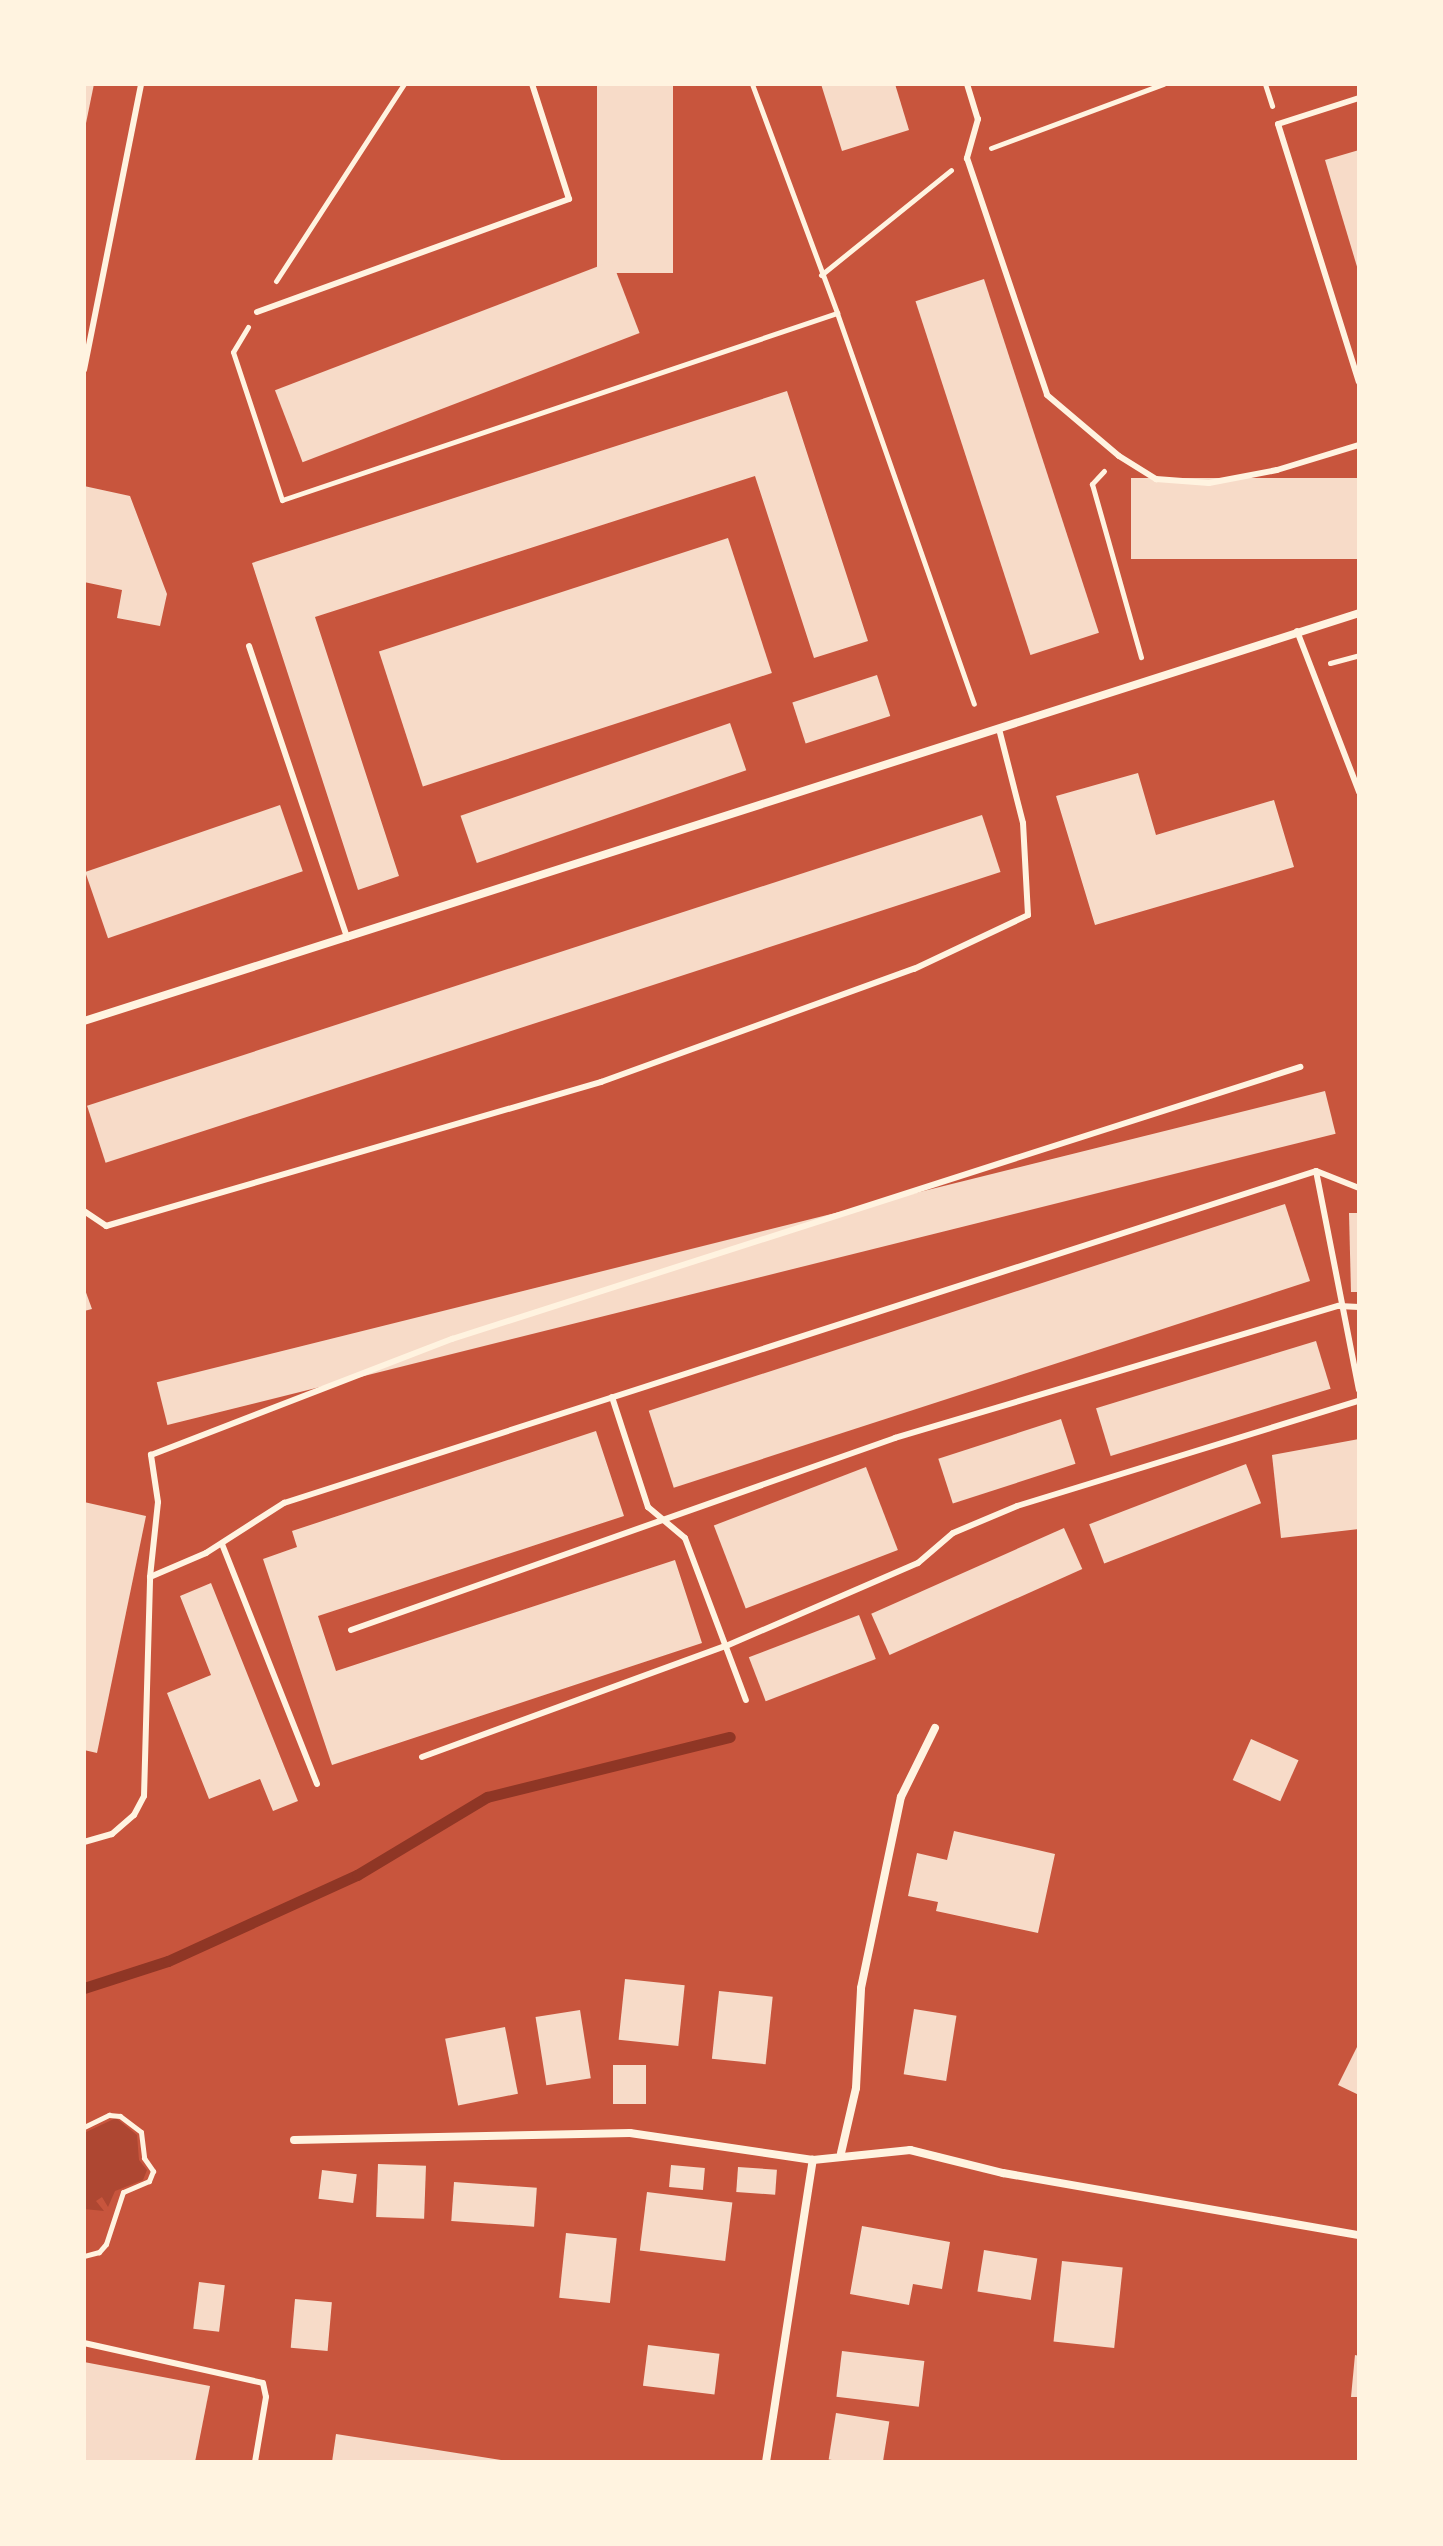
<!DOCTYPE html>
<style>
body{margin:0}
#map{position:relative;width:1443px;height:2546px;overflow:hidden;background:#c8553d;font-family:"Work Sans",sans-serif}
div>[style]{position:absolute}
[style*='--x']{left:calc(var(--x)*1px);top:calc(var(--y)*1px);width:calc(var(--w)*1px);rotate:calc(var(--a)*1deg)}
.green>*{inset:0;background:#ae4732}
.stream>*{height:11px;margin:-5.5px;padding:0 5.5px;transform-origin:5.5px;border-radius:5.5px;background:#8f3625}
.building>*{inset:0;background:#f7dbc8;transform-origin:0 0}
.path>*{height:5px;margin:-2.5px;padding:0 2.5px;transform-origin:2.5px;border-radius:2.5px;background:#fff3e0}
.service>*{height:6px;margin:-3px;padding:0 3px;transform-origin:3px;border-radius:3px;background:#fff3e0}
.minor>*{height:8px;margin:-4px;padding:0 4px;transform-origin:4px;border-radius:4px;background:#fff3e0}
span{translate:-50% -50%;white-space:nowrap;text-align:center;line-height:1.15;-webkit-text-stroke:8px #fff3e0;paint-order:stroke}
.frame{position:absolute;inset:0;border:86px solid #fff3e0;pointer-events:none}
</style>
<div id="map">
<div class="green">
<div style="clip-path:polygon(116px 2118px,137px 2135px,139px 2160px,147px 2170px,143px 2180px,115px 2191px,108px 2207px,102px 2197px,96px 2201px,104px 2211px,84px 2209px,84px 2133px)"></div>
</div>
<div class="stream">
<div style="--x:84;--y:1988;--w:88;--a:-17.8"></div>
<div style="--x:168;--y:1961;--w:208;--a:-24.5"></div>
<div style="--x:357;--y:1875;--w:152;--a:-31"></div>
<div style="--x:487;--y:1797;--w:250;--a:-13.9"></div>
</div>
<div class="building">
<div style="clip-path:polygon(84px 84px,94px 84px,85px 128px,84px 128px)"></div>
<div style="left:597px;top:84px;width:76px;height:189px"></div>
<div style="clip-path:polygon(821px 84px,895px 84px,909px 130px,842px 151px)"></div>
<div style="clip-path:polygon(1359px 150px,1359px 270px,1358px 270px,1325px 160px)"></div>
<div style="left:612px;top:261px;width:77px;height:361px;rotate:69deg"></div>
<div style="left:984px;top:279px;width:372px;height:72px;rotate:72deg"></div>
<div style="clip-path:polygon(787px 391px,868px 641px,814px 658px,755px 476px,315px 617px,399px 876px,358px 890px,252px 563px)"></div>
<div style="left:1359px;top:478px;width:81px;height:228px;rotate:90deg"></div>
<div style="clip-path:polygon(84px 486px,130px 496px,167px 594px,160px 626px,117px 618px,122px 590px,84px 582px)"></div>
<div style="left:728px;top:538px;width:142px;height:367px;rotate:72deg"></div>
<div style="left:877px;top:675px;width:43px;height:89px;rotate:72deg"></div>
<div style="left:730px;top:723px;width:50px;height:285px;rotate:71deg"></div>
<div style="clip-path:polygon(1138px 773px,1156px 835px,1274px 800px,1294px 867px,1095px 925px,1056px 796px)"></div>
<div style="left:280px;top:805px;width:70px;height:206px;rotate:71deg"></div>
<div style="left:982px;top:815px;width:60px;height:941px;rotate:72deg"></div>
<div style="left:1325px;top:1091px;width:44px;height:1204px;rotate:76deg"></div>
<div style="left:1285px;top:1204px;width:81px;height:669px;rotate:72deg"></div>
<div style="clip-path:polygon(1349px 1213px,1359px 1213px,1359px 1292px,1351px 1292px)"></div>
<div style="clip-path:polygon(84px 1287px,92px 1309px,84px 1311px)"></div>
<div style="left:1316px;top:1341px;width:50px;height:230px;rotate:73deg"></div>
<div style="left:1061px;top:1419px;width:47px;height:129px;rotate:72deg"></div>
<div style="clip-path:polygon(596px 1431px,624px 1516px,318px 1616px,336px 1671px,675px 1560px,702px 1643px,332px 1765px,263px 1559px,297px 1547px,292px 1531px)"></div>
<div style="clip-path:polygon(1359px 1439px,1359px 1529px,1281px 1538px,1272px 1455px)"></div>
<div style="left:1246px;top:1464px;width:42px;height:168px;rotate:69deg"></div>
<div style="left:866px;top:1467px;width:89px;height:163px;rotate:69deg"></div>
<div style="clip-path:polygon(84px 1502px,146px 1516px,97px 1753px,84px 1750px)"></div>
<div style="left:1064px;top:1528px;width:45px;height:211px;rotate:66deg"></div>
<div style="clip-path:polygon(211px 1583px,298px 1801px,273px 1811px,260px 1779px,209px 1799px,167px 1693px,211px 1675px,180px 1596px)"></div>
<div style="left:859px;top:1615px;width:47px;height:118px;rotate:69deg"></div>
<div style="left:1251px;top:1739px;width:52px;height:45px;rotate:24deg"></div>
<div style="clip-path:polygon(954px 1831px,1055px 1854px,1038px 1933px,936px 1911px,938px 1902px,908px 1896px,917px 1853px,947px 1860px)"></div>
<div style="left:625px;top:1979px;width:60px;height:61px;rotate:6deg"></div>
<div style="left:719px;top:1991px;width:54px;height:68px;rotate:6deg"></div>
<div style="left:914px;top:2009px;width:43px;height:66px;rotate:9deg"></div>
<div style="left:580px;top:2010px;width:69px;height:45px;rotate:81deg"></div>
<div style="left:505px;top:2027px;width:68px;height:61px;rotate:79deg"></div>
<div style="clip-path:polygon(1359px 2043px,1359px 2095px,1338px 2085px)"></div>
<div style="left:613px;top:2065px;width:33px;height:39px"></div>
<div style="left:378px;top:2164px;width:48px;height:53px;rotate:2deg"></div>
<div style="left:671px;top:2165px;width:34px;height:22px;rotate:5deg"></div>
<div style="left:738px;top:2167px;width:39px;height:25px;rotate:4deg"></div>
<div style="left:322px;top:2170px;width:35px;height:29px;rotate:7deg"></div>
<div style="left:454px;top:2182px;width:83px;height:39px;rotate:4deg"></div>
<div style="left:647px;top:2192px;width:86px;height:59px;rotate:7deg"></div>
<div style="clip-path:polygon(862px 2226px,950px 2242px,942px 2289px,913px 2284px,909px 2305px,850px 2294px)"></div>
<div style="left:566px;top:2233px;width:51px;height:65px;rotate:6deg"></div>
<div style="left:984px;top:2250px;width:54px;height:42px;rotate:9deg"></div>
<div style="left:1062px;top:2261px;width:61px;height:81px;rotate:6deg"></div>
<div style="left:199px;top:2282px;width:26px;height:47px;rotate:7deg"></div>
<div style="left:295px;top:2299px;width:37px;height:49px;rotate:5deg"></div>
<div style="left:648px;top:2345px;width:72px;height:41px;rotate:7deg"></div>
<div style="left:842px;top:2351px;width:83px;height:46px;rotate:7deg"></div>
<div style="clip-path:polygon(1355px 2355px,1359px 2356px,1359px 2397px,1351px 2397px)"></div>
<div style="clip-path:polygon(84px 2362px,210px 2386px,195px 2462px,84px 2462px)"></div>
<div style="left:836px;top:2413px;width:54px;height:47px;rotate:9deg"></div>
<div style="clip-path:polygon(336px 2434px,501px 2460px,500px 2462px,332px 2462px)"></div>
</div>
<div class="path">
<div style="--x:752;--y:84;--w:244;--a:69.6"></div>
<div style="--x:1265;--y:84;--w:23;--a:72"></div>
<div style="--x:991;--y:148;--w:184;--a:-20.4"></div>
<div style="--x:821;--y:275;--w:167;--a:-38.9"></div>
<div style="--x:276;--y:281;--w:235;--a:-57"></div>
<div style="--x:248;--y:327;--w:29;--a:121"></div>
<div style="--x:233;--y:352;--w:156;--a:71.7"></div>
<div style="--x:282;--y:500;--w:586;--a:-18.62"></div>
<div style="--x:837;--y:313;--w:414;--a:70.7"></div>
<div style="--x:1104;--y:471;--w:18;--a:133"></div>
<div style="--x:1092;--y:484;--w:180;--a:74.2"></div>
<div style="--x:1330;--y:663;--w:30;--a:-15"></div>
<div style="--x:84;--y:2127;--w:28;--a:-26"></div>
<div style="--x:109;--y:2115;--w:11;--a:5"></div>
<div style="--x:120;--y:2116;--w:26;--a:37"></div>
<div style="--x:141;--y:2132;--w:26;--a:83"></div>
<div style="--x:144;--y:2158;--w:16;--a:55"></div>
<div style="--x:153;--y:2171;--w:11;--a:112"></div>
<div style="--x:149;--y:2181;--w:28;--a:157"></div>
<div style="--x:123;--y:2192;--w:55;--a:108.1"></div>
<div style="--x:106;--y:2244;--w:11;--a:131"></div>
<div style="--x:99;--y:2252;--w:16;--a:165"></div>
</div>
<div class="service">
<div style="--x:967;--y:84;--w:37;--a:73"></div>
<div style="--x:978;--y:119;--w:41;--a:105.8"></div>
<div style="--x:967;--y:158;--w:250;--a:71.3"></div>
<div style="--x:1047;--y:395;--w:94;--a:40.3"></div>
<div style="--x:1119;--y:456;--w:44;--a:31.9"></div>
<div style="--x:1156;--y:479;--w:53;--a:4.3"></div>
<div style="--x:1209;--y:483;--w:69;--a:-10.8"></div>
<div style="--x:1277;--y:470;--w:86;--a:-17"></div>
<div style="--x:1359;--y:98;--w:85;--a:162.2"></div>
<div style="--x:1278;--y:124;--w:270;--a:72.6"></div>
<div style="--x:257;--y:312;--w:332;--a:-19.9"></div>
<div style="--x:569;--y:199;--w:121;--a:-107.8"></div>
<div style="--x:84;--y:370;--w:292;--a:-78.7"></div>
<div style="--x:1297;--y:631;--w:173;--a:68.9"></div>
<div style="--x:249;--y:646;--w:308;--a:71.4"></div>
<div style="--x:1359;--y:1188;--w:46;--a:-158.4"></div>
<div style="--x:1316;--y:1171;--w:223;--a:78.9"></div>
<div style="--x:84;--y:1211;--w:27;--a:34"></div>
<div style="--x:106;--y:1226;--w:516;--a:-16.22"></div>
<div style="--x:601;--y:1082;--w:333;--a:-19.9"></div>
<div style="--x:914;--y:969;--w:126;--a:-25.3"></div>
<div style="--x:1028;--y:915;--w:92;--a:-93.1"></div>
<div style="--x:1023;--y:823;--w:97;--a:-104.3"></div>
<div style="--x:612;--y:1397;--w:116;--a:71.9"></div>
<div style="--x:648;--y:1507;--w:48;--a:40"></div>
<div style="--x:685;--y:1538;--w:173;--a:69.4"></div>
<div style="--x:222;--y:1544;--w:258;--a:68.4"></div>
<div style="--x:150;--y:1577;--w:75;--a:-83.9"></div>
<div style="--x:158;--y:1502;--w:48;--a:-98.5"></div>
<div style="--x:151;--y:1455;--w:323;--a:-21.1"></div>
<div style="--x:452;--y:1339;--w:891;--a:-17.78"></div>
<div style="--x:351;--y:1630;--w:577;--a:-19.44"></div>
<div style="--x:895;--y:1438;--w:463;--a:-16.6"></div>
<div style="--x:1339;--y:1306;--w:20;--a:3"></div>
<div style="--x:422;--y:1757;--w:324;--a:-20.1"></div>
<div style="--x:726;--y:1646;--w:209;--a:-23.4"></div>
<div style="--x:918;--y:1563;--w:46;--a:-40.6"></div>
<div style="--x:953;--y:1533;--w:69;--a:-22.9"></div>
<div style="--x:1017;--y:1506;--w:358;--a:-17.1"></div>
<div style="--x:84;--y:1842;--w:29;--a:-16"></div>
<div style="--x:112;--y:1834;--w:29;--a:-41"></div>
<div style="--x:134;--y:1815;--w:21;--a:-62"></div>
<div style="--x:144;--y:1796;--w:219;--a:-88.4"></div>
<div style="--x:150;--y:1577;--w:61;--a:-23.2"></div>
<div style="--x:206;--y:1553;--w:93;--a:-32.7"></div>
<div style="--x:284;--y:1503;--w:1084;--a:-17.83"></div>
<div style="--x:84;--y:2343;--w:183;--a:12.6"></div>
<div style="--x:263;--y:2383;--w:14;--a:78"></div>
<div style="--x:266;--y:2397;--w:66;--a:99.6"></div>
</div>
<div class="minor">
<div style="--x:84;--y:1021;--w:1339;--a:-17.74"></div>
<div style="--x:294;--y:2140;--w:336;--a:-1.2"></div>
<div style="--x:630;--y:2133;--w:185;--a:8.4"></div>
<div style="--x:813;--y:2160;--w:98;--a:-5.9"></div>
<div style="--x:910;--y:2150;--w:96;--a:13.9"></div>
<div style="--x:1003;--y:2173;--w:361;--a:9.9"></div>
<div style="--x:841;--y:2153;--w:67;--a:-77"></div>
<div style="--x:856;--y:2088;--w:100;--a:-87.1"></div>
<div style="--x:861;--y:1988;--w:195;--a:-78.2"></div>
<div style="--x:901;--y:1797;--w:77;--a:-63.8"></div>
<div style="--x:766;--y:2462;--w:306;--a:-81.2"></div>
</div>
<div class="frame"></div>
</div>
